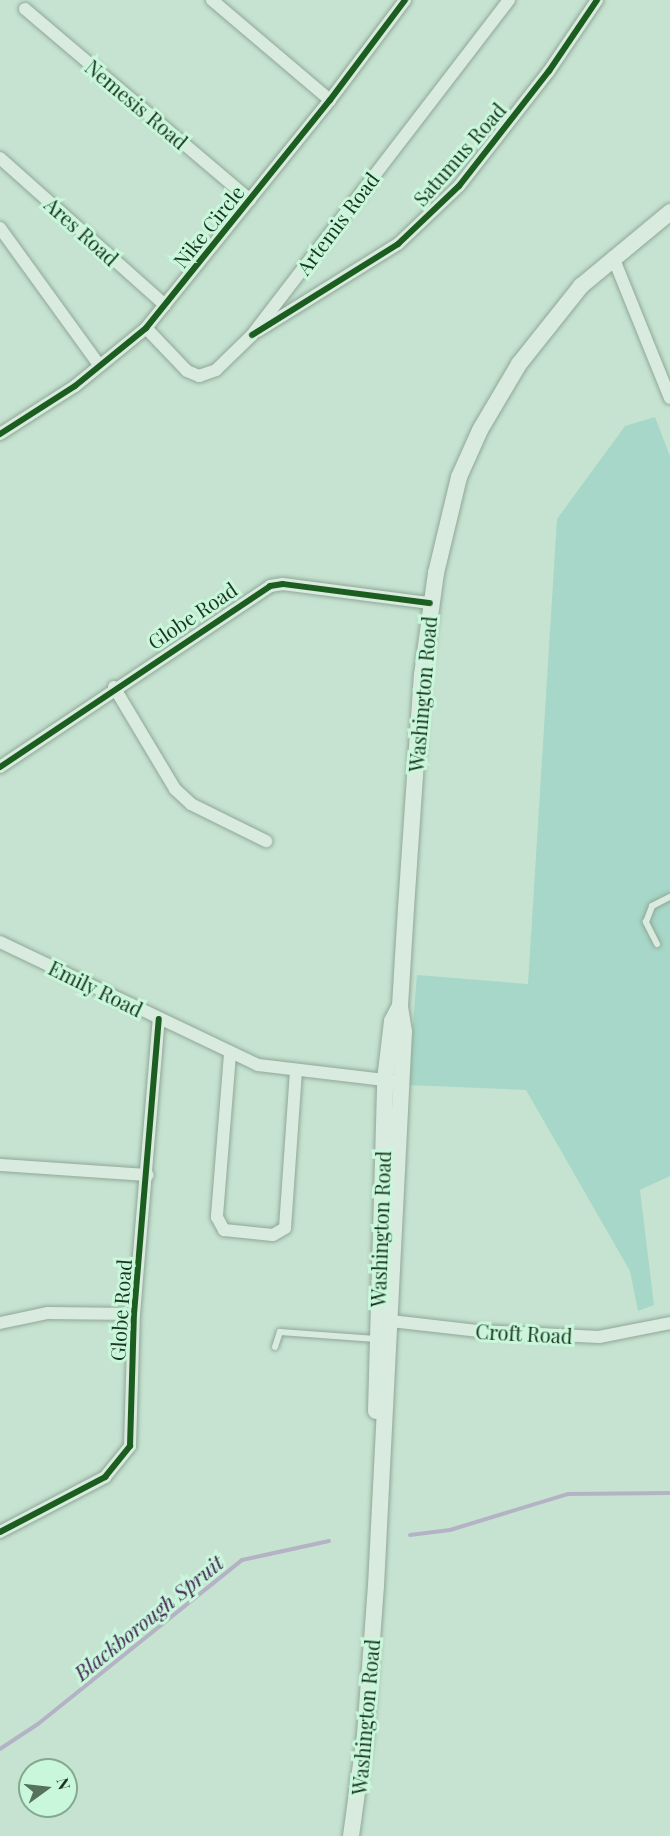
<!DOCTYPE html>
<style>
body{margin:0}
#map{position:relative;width:670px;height:1836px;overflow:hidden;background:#c6e3d1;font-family:"Playfair Display",serif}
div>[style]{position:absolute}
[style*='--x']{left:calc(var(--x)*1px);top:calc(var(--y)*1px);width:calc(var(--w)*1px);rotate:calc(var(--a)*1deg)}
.green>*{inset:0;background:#a7d7c8}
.stream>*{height:4px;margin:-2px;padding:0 2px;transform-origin:2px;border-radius:2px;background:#b3b3c5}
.roads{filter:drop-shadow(0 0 2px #90a797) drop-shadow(0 0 2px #90a797)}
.service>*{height:6px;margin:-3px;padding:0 3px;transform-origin:3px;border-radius:3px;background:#d9ebdf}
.minor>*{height:12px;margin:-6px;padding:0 6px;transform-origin:6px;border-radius:6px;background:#d9ebdf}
.secondary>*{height:16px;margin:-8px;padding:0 8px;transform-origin:8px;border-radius:8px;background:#d9ebdf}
.cycleway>*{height:6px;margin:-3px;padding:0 3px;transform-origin:3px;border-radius:3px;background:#1b5e20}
span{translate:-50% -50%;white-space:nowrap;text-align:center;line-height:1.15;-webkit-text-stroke:6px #c9f7db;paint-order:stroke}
.street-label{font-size:20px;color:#19351e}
.water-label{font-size:21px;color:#442756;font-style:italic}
.north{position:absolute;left:18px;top:1758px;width:60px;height:60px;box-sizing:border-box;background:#c9f7db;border:2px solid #83a98f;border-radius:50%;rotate:75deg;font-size:16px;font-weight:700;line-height:24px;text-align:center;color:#19351e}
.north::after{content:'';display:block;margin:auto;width:21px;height:27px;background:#56725d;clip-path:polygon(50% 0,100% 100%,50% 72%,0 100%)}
</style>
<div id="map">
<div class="green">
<div style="clip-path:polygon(655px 417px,670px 456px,670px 1176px,640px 1190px,654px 1305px,638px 1311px,630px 1271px,526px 1090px,408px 1085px,417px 975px,528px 984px,557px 519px,625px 426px)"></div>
</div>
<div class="stream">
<div style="--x:410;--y:1535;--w:40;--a:-7.1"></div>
<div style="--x:450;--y:1530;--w:123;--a:-17"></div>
<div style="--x:568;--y:1494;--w:102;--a:-0.6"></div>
<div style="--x:0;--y:1749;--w:45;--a:-33.3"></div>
<div style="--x:38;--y:1724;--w:262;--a:-38.8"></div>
<div style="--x:242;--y:1560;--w:89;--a:-12.3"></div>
</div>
<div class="roads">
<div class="service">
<div style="--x:657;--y:944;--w:25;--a:-117"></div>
<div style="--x:646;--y:922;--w:17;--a:-69"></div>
<div style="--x:652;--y:906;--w:20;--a:-27"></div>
<div style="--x:275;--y:1347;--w:16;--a:-72"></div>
<div style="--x:280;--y:1332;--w:96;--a:4.2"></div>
</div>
<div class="minor">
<div style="--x:212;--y:0;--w:155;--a:40.3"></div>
<div style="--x:25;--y:9;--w:295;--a:40.3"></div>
<div style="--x:0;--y:158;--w:221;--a:41.7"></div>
<div style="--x:0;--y:228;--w:170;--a:54.1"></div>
<div style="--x:613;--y:257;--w:152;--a:68"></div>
<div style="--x:146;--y:328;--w:59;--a:46.4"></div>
<div style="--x:187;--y:371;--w:13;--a:23"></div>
<div style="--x:199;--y:376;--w:18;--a:-19"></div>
<div style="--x:216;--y:370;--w:50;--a:-44.2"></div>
<div style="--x:252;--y:335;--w:422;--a:-52.5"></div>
<div style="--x:258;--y:331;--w:165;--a:-31.9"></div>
<div style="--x:398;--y:244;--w:84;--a:-43.6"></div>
<div style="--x:459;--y:186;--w:146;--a:-52"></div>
<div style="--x:549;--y:71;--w:86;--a:-55.9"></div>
<div style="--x:0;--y:434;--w:89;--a:-32.6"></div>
<div style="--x:75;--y:386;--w:92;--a:-39.2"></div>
<div style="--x:146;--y:328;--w:293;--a:-51.1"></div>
<div style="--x:330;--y:100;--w:125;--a:-53.1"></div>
<div style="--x:114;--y:687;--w:119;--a:59.1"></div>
<div style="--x:175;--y:789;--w:22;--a:43"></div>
<div style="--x:191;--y:804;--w:84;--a:26.3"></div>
<div style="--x:0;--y:767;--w:325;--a:-33.8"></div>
<div style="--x:270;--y:586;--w:13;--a:-9"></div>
<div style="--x:283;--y:584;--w:148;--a:7.4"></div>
<div style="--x:0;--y:942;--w:286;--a:25.5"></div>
<div style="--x:258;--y:1065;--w:136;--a:6.8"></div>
<div style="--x:230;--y:1054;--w:164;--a:94.6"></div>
<div style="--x:217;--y:1217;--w:15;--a:62"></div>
<div style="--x:224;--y:1230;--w:49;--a:5.8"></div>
<div style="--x:273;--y:1235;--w:14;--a:-30"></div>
<div style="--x:285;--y:1228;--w:156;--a:-86"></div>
<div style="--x:0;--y:1165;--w:148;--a:3.9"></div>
<div style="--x:382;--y:1320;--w:98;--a:6.5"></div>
<div style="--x:479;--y:1331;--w:120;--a:2.9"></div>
<div style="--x:599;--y:1337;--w:72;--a:-11.2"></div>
<div style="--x:0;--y:1323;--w:49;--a:-11.8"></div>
<div style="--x:48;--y:1313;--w:86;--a:0.7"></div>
<div style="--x:0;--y:1532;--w:119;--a:-27.6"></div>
<div style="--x:105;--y:1477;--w:40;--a:-51"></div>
<div style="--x:130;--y:1446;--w:132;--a:-88.3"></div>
<div style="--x:134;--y:1314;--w:296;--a:-85.2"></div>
</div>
<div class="secondary">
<div style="--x:376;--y:1411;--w:331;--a:-88.4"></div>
<div style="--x:385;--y:1080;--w:59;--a:-83.2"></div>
<div style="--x:392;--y:1021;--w:17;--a:-62"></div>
<div style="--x:351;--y:1836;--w:102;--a:-82.1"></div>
<div style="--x:365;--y:1735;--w:149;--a:-85.8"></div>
<div style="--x:376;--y:1586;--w:555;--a:-87.11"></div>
<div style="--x:404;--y:1032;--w:26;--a:-99"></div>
<div style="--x:400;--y:1006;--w:98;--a:-86.5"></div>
<div style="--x:406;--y:908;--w:234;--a:-86.1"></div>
<div style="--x:422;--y:675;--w:103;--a:-82.2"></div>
<div style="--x:436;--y:573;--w:99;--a:-76.5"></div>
<div style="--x:459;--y:477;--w:51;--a:-65.9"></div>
<div style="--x:480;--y:430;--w:77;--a:-59.4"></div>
<div style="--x:519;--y:364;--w:100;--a:-51.5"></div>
<div style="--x:581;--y:286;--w:116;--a:-39.7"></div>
</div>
</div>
<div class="cycleway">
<div style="--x:252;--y:335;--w:172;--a:-31.9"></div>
<div style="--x:398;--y:244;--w:84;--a:-43.6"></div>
<div style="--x:459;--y:186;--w:146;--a:-52"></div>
<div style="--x:549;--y:71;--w:86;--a:-55.9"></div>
<div style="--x:0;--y:434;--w:89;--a:-32.6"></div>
<div style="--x:75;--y:386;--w:92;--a:-39.2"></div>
<div style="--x:146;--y:328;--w:293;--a:-51.1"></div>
<div style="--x:330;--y:100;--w:125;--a:-53.1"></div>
<div style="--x:0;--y:767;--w:325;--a:-33.8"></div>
<div style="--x:270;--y:586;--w:13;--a:-9"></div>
<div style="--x:283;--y:584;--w:148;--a:7.4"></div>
<div style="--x:0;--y:1532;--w:119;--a:-27.6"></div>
<div style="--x:105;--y:1477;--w:40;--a:-51"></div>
<div style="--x:130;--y:1446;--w:132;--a:-88.3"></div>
<div style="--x:134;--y:1314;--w:296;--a:-85.2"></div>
</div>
<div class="street-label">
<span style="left:137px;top:104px;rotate:40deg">Nemesis Road</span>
<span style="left:459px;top:154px;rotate:-49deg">Satumus Road</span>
<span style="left:337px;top:223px;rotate:-53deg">Artemis Road</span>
<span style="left:208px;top:226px;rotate:-51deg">Nike Circle</span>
<span style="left:82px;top:231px;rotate:42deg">Ares Road</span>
<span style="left:192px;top:615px;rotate:-34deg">Globe Road</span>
<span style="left:422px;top:694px;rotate:-85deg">Washington Road</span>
<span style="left:96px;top:988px;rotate:26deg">Emily Road</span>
<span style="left:380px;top:1229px;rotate:-88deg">Washington Road</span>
<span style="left:120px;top:1310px;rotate:-86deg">Globe Road</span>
<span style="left:524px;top:1333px;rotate:3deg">Croft Road</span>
<span style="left:365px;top:1717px;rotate:-85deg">Washington Road</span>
</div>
<div class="water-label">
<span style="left:148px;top:1617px;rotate:-39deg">Blackborough Spruit</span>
</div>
<div class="north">N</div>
</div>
